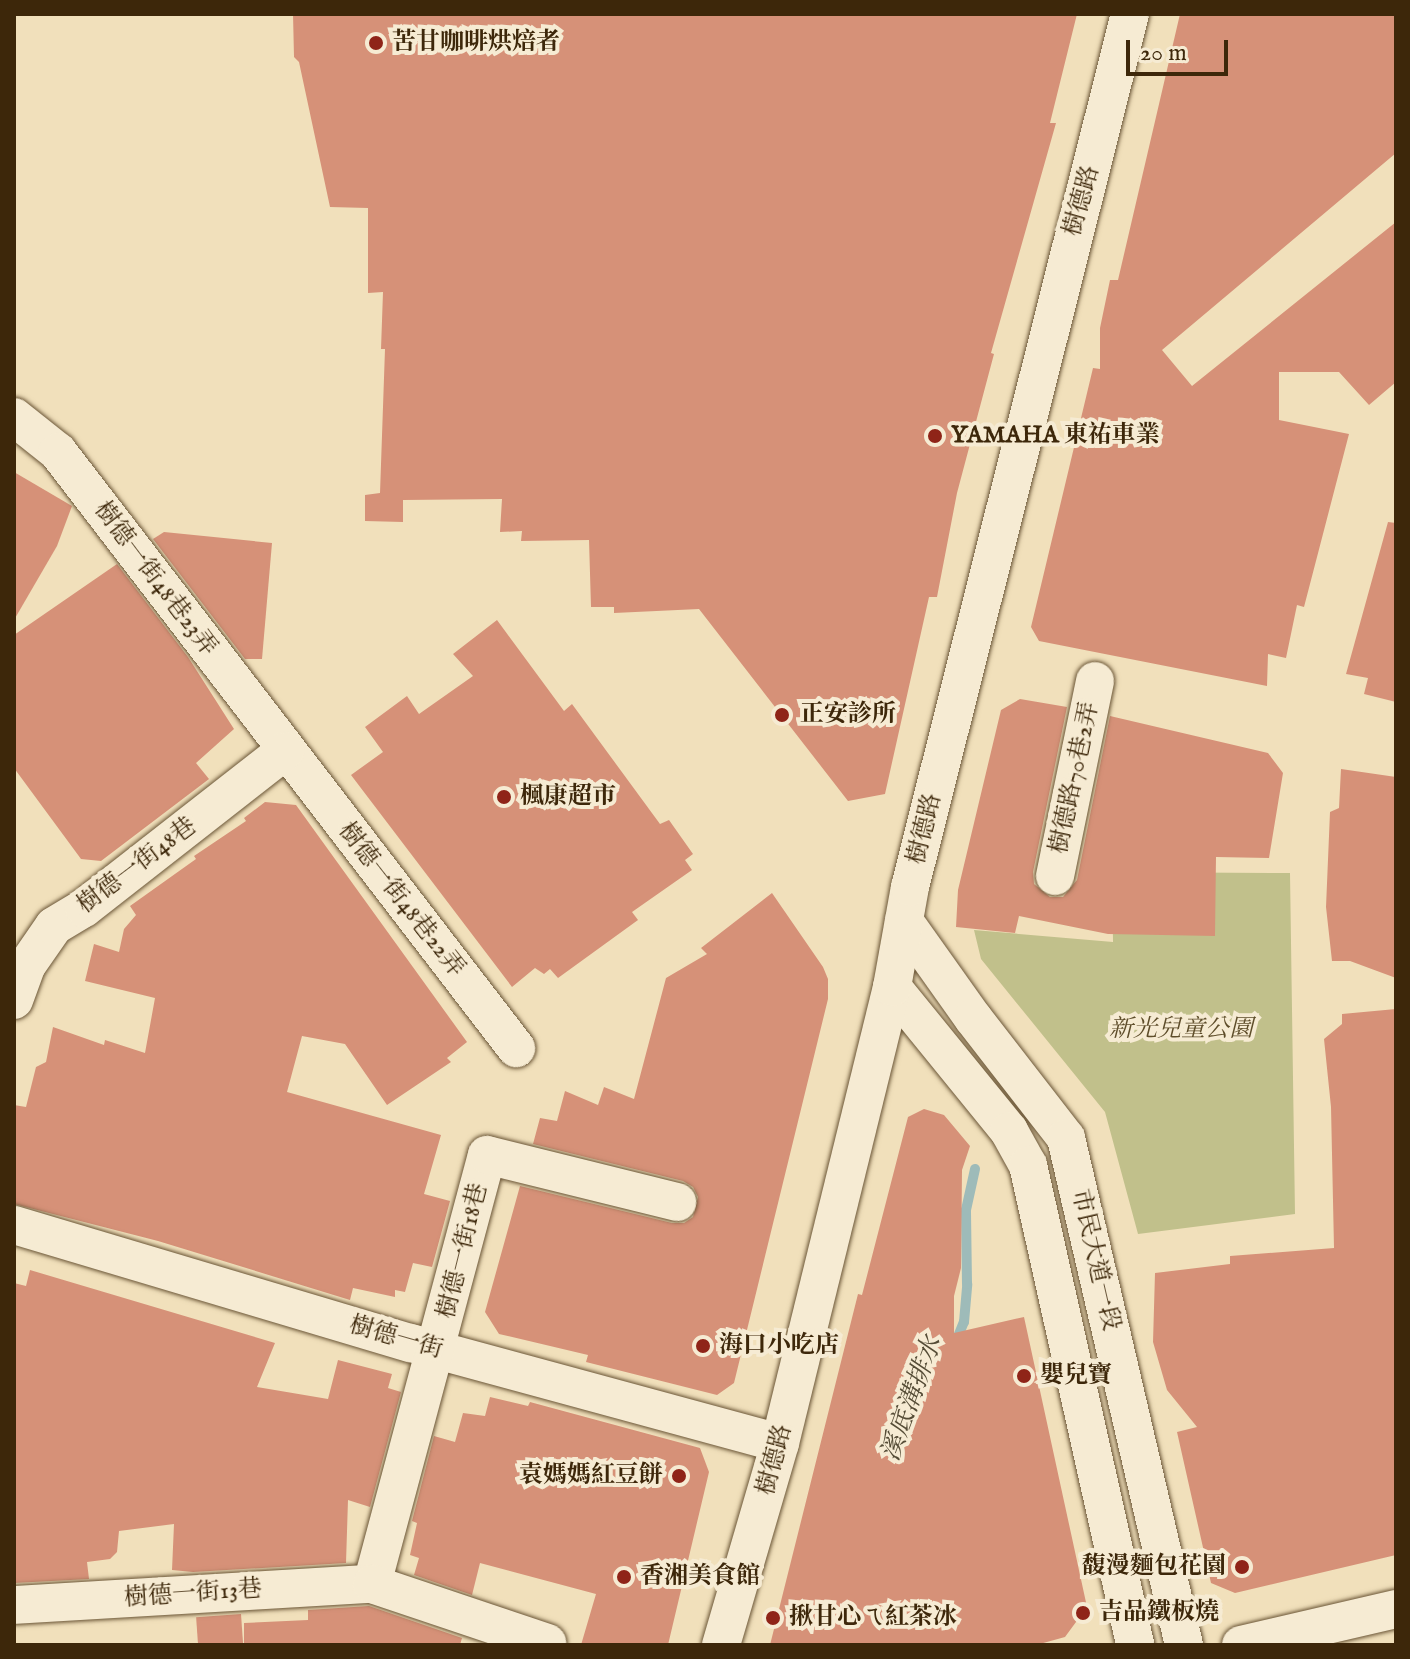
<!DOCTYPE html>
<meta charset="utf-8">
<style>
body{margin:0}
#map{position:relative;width:1410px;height:1659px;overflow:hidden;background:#f1e0bb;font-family:"IM FELL English","Noto Serif TC",serif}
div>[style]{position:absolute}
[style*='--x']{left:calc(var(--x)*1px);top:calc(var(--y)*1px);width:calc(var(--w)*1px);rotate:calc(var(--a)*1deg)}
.green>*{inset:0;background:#c1c08b}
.stream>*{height:10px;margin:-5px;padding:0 5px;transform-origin:5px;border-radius:5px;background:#9ebbb9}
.building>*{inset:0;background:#d69178;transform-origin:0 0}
.roads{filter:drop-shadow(0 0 2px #6a5536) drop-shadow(0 0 2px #6a5536)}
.minor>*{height:38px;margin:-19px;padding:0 19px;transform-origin:19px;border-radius:19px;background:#f6ebd3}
.dots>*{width:22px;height:22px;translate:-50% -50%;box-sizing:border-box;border:4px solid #f6ebd3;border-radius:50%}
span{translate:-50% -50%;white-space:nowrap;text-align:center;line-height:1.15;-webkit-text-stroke:8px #f6ebd3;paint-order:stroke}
.poi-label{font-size:24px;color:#3d270a;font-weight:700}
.left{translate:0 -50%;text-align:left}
.right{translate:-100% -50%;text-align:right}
.street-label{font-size:24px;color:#3d270a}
.park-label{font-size:24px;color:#5e4d2a;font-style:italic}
.water-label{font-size:26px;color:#554c36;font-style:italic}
.frame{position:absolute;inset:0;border:16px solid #3d270a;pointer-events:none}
.scale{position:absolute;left:1126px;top:40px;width:102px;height:36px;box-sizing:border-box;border:4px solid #3d270a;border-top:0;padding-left:10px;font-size:24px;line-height:28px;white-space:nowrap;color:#3d270a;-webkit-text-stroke:6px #f6ebd3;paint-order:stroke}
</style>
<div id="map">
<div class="green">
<div style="clip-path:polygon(1112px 872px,1290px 873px,1295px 1214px,1138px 1234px,1105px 1112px,981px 959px,974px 930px,1113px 942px)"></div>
</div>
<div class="stream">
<div style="--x:955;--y:1344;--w:24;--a:-68"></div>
<div style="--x:964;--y:1322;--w:38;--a:-85"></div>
<div style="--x:967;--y:1284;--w:74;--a:-90.8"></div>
<div style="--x:966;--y:1210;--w:42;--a:-77.6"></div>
</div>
<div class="building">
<div style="clip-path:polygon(293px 14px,1077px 14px,1050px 123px,1056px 123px,991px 353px,994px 354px,957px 493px,937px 597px,929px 597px,885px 794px,848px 801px,699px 609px,614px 613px,614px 607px,591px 607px,589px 540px,521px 541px,522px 531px,500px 532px,502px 499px,403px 500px,403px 522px,365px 521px,365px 495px,380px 493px,385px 349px,381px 349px,383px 292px,368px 293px,368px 208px,330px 207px,299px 62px,294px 57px)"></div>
<div style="clip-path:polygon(1180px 14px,1396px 14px,1396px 153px,1162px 350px,1192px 386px,1396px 222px,1396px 382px,1369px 405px,1339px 372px,1279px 372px,1279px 420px,1349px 434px,1304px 607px,1297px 605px,1286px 658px,1268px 654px,1267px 686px,1039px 641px,1031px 627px,1093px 368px,1100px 369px,1100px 328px,1110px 280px,1118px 280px)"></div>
<div style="clip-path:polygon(14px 472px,72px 506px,57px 546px,14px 620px)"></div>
<div style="clip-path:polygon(1388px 522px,1396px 523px,1396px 702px,1364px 694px,1368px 678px,1346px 674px)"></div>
<div style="clip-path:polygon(164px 532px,272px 543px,262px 659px,245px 659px,153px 539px)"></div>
<div style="clip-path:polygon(117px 564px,188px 657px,234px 729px,196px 763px,209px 779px,101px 861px,81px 859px,14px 768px,14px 635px)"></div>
<div style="clip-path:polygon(497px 620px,564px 711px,572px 704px,660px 824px,669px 820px,693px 854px,685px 860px,692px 870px,632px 912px,638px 920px,558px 978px,550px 969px,544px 974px,535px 968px,512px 987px,351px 775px,383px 752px,365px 727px,407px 696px,419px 714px,473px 676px,453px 654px)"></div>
<div style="clip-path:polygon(1020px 699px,1067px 707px,1033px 872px,1034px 884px,1050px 897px,1063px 897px,1077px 880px,1110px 716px,1268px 753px,1283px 773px,1269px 858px,1216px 857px,1215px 936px,1108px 934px,1019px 916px,1015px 933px,956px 927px,958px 890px,1001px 710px)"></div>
<div style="clip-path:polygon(1341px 769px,1396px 777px,1396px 978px,1350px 961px,1332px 961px,1326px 907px,1330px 812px,1339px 808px)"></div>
<div style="clip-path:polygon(265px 802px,296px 805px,467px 1042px,447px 1058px,451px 1062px,387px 1105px,345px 1044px,302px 1036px,287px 1092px,441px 1135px,424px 1194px,450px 1201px,432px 1267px,413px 1263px,405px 1292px,395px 1290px,395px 1297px,353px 1288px,350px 1300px,158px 1241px,14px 1204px,14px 1105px,26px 1107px,36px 1067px,46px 1062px,53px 1027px,104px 1045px,105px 1040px,145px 1053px,155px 998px,85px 981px,94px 944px,119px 952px,124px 929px,136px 915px,130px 906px,196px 859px,194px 856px,246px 821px,244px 818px)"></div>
<div style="clip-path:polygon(772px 893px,823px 967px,828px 979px,828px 999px,734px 1383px,717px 1395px,586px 1362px,588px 1355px,499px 1334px,485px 1312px,520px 1186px,672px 1223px,684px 1223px,693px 1217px,698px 1197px,693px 1187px,683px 1181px,533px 1144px,540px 1118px,557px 1121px,565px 1091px,598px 1105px,604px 1087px,634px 1099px,666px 978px,707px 954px,701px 948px)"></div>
<div style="clip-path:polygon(1396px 1009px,1396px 1555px,1235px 1593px,1211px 1583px,1177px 1432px,1197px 1427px,1167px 1390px,1153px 1342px,1155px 1273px,1230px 1264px,1230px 1256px,1334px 1248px,1331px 1107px,1324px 1039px,1342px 1024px,1342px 1014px)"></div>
<div style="clip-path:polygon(924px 1109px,944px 1115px,970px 1146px,962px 1170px,961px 1268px,954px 1296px,954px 1333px,1024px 1317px,1087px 1607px,1065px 1637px,1036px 1645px,770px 1645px,858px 1294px,862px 1295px,908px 1117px)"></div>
<div style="clip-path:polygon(30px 1270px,275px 1343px,257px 1387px,328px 1399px,338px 1360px,392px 1374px,388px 1388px,401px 1392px,370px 1507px,348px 1500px,346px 1563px,193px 1572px,172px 1570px,174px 1524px,119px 1531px,117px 1552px,110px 1559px,87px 1562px,89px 1579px,14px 1583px,14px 1283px,26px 1286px)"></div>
<div style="clip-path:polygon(490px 1397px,528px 1406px,530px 1402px,700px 1448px,709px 1472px,668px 1645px,581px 1645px,596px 1594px,480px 1563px,472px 1595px,414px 1575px,419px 1558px,410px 1555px,417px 1523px,412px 1521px,434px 1436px,455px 1442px,463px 1413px,485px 1416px)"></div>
<div style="clip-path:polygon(369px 1606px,462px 1638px,460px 1645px,244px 1645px,244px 1623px,308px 1620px,308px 1610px)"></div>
<div style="left:241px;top:1614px;width:31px;height:45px;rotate:86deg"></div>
</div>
<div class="roads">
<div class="minor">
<div style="--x:14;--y:417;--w:56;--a:38.5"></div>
<div style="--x:58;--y:452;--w:752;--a:52.46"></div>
<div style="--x:1055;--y:876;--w:199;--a:-78.4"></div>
<div style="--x:904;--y:921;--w:119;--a:54.6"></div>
<div style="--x:973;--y:1018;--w:152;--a:52.2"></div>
<div style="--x:1066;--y:1138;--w:521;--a:76.9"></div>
<div style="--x:892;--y:987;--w:186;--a:50.9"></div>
<div style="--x:1009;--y:1131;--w:39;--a:61"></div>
<div style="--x:1028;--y:1165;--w:492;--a:77.4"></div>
<div style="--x:14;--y:1000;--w:37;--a:-70"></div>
<div style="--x:27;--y:965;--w:47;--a:-55.3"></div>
<div style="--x:54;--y:926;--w:35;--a:-31"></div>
<div style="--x:84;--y:908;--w:255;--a:-38"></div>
<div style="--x:14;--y:1225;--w:414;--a:16.6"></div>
<div style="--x:411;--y:1343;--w:382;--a:15.2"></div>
<div style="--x:372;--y:1584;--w:444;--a:-75"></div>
<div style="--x:487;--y:1155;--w:196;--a:13.9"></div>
<div style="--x:14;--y:1605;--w:359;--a:-3.4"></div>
<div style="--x:372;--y:1584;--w:185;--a:18.6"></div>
<div style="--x:721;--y:1645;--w:210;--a:-73.7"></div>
<div style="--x:780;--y:1443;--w:470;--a:-76.2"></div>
<div style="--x:892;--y:987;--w:102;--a:-79.8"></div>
<div style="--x:910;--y:887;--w:900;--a:-75.86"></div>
<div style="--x:1241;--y:1645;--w:159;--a:-13.1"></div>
</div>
</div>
<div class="dots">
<div style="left:376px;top:43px;background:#8f2418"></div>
<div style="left:935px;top:436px;background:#8f2418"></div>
<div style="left:782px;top:715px;background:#8f2418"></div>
<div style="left:504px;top:797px;background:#8f2418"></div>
<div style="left:703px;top:1346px;background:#8f2418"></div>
<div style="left:1024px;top:1376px;background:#8f2418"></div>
<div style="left:679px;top:1476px;background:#8f2418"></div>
<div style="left:1242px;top:1567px;background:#8f2418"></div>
<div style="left:624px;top:1577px;background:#8f2418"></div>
<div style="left:1083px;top:1613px;background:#8f2418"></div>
<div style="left:773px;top:1618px;background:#8f2418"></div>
</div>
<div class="poi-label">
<span class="left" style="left:392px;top:43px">苦甘咖啡烘焙者</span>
<span class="left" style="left:951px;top:436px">YAMAHA 東祐車業</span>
<span class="left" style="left:800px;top:715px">正安診所</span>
<span class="left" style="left:520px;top:797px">楓康超市</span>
<span class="left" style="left:719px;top:1346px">海口小吃店</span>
<span class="left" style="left:1040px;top:1376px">嬰兒寶</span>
<span class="right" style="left:663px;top:1476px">袁媽媽紅豆餅</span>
<span class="right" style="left:1226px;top:1567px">馥漫麵包花園</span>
<span class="left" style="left:640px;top:1577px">香湘美食館</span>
<span class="left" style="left:1099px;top:1613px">吉品鐵板燒</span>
<span class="left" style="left:789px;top:1618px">揪甘心ㄟ紅茶冰</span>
</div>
<div class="street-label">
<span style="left:1082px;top:201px;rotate:-74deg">樹德路</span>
<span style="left:155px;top:579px;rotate:53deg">樹德一街48巷23弄</span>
<span style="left:1075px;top:778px;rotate:-78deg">樹德路70巷2弄</span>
<span style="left:925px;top:829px;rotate:-76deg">樹德路</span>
<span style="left:137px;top:866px;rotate:-37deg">樹德一街48巷</span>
<span style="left:401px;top:900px;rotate:52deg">樹德一街48巷22弄</span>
<span style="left:463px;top:1251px;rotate:-76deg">樹德一街18巷</span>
<span style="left:1095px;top:1260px;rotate:77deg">市民大道一段</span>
<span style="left:396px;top:1338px;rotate:16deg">樹德一街</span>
<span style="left:775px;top:1460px;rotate:-75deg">樹德路</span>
<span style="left:193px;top:1594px;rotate:-4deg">樹德一街13巷</span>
</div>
<div class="park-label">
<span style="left:1181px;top:1030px">新光兒童公園</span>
</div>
<div class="water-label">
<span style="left:912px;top:1399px;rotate:-70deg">溪底溝排水</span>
</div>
<div class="frame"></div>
<div class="scale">20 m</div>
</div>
